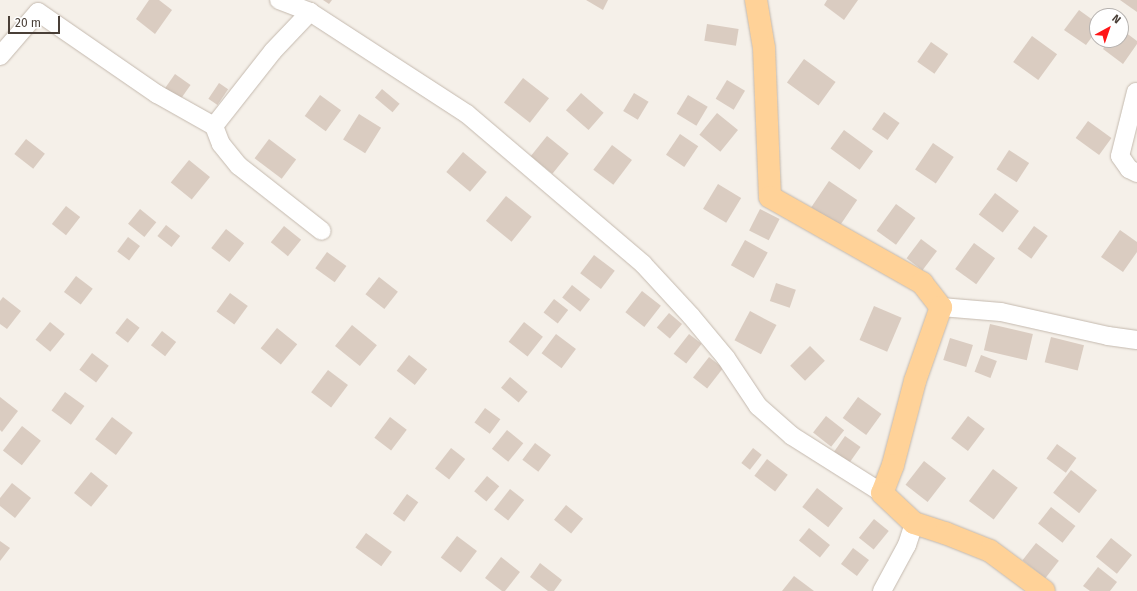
<!DOCTYPE html>
<style>
body{margin:0}
#map{position:relative;width:1137px;height:591px;overflow:hidden;background:#f5f0e9;font-family:"Fira Sans",sans-serif}
div>[style]{position:absolute}
[style*='--x']{left:calc(var(--x)*1px);top:calc(var(--y)*1px);width:calc(var(--w)*1px);rotate:calc(var(--a)*1deg)}
.building>*{inset:0;background:#daccc1;transform-origin:0 0}
.roads{filter:drop-shadow(0 0 1px #c4b9ae) drop-shadow(0 0 1px #c4b9ae)}
.minor>*{height:18px;margin:-9px;padding:0 9px;transform-origin:9px;border-radius:9px;background:#fff}
.major>*{height:22px;margin:-11px;padding:0 11px;transform-origin:11px;border-radius:11px;background:#ffd298}
span{translate:-50% -50%;white-space:nowrap;text-align:center;line-height:1.15;-webkit-text-stroke:4px #fff;paint-order:stroke}
.north{position:absolute;left:1089px;top:8px;width:40px;height:40px;box-sizing:border-box;background:#fff;border:1px solid #b6b2af;border-radius:50%;rotate:40deg;font-size:11px;font-weight:700;line-height:16px;text-align:center;color:#493f37}
.north::after{content:'';display:block;margin:auto;width:14px;height:18px;background:#ff1617;clip-path:polygon(50% 0,100% 100%,50% 72%,0 100%)}
.scale{position:absolute;left:8px;top:16px;width:52px;height:18px;box-sizing:border-box;border:2px solid #493f37;border-top:0;padding-left:5px;font-size:12px;line-height:14px;white-space:nowrap;color:#493f37;-webkit-text-stroke:3px #fff;paint-order:stroke}
</style>
<div id="map">
<div class="building">
<div style="clip-path:polygon(149px 0,159px 0,172px 10px,155px 34px,136px 19px)"></div>
<div style="clip-path:polygon(323px 0,332px 0,329px 4px)"></div>
<div style="clip-path:polygon(586px 0,608px 0,603px 10px)"></div>
<div style="clip-path:polygon(827px 0,858px 0,844px 20px,824px 5px)"></div>
<div style="clip-path:polygon(1120px 0,1137px 0,1137px 12px)"></div>
<div style="clip-path:polygon(1079px 10px,1097px 23px,1097px 30px,1086px 45px,1064px 30px)"></div>
<div style="left:707px;top:24px;width:32px;height:17px;rotate:9deg"></div>
<div style="clip-path:polygon(1121px 29px,1137px 41px,1137px 44px,1123px 64px,1103px 49px,1109px 40px,1121px 40px)"></div>
<div style="left:1032px;top:36px;width:31px;height:32px;rotate:36deg"></div>
<div style="left:931px;top:42px;width:21px;height:24px;rotate:35deg"></div>
<div style="left:804px;top:59px;width:39px;height:29px;rotate:36deg"></div>
<div style="left:175px;top:74px;width:19px;height:19px;rotate:35deg"></div>
<div style="left:523px;top:78px;width:33px;height:31px;rotate:38deg"></div>
<div style="left:727px;top:80px;width:21px;height:22px;rotate:31deg"></div>
<div style="left:219px;top:83px;width:11px;height:19px;rotate:34deg"></div>
<div style="left:382px;top:89px;width:23px;height:11px;rotate:40deg"></div>
<div style="left:581px;top:93px;width:30px;height:23px;rotate:41deg"></div>
<div style="left:634px;top:93px;width:17px;height:21px;rotate:31deg"></div>
<div style="left:320px;top:95px;width:26px;height:26px;rotate:36deg"></div>
<div style="left:688px;top:95px;width:23px;height:22px;rotate:31deg"></div>
<div style="left:884px;top:112px;width:19px;height:21px;rotate:35deg"></div>
<div style="left:717px;top:113px;width:27px;height:28px;rotate:39deg"></div>
<div style="left:359px;top:114px;width:26px;height:30px;rotate:32deg"></div>
<div style="left:1088px;top:121px;width:29px;height:21px;rotate:36deg"></div>
<div style="left:844px;top:130px;width:36px;height:23px;rotate:36deg"></div>
<div style="left:680px;top:134px;width:22px;height:25px;rotate:34deg"></div>
<div style="left:547px;top:136px;width:28px;height:26px;rotate:39deg"></div>
<div style="left:26px;top:139px;width:24px;height:19px;rotate:38deg"></div>
<div style="left:269px;top:139px;width:34px;height:24px;rotate:37deg"></div>
<div style="left:933px;top:143px;width:25px;height:32px;rotate:34deg"></div>
<div style="left:612px;top:145px;width:25px;height:31px;rotate:37deg"></div>
<div style="left:1009px;top:150px;width:24px;height:23px;rotate:33deg"></div>
<div style="left:463px;top:152px;width:31px;height:26px;rotate:40deg"></div>
<div style="left:189px;top:160px;width:27px;height:29px;rotate:39deg"></div>
<div style="left:829px;top:181px;width:34px;height:32px;rotate:34deg"></div>
<div style="left:718px;top:184px;width:27px;height:29px;rotate:31deg"></div>
<div style="left:995px;top:193px;width:30px;height:27px;rotate:37deg"></div>
<div style="left:506px;top:196px;width:33px;height:32px;rotate:39deg"></div>
<div style="left:896px;top:204px;width:24px;height:33px;rotate:36deg"></div>
<div style="left:66px;top:206px;width:18px;height:23px;rotate:38deg"></div>
<div style="left:140px;top:209px;width:21px;height:19px;rotate:39deg"></div>
<div style="left:760px;top:209px;width:22px;height:24px;rotate:27deg"></div>
<div style="left:166px;top:225px;width:18px;height:14px;rotate:38deg"></div>
<div style="left:284px;top:226px;width:22px;height:21px;rotate:39deg"></div>
<div style="left:1034px;top:226px;width:17px;height:28px;rotate:36deg"></div>
<div style="left:226px;top:229px;width:23px;height:24px;rotate:38deg"></div>
<div style="clip-path:polygon(1120px 230px,1137px 242px,1137px 252px,1123px 272px,1101px 257px)"></div>
<div style="left:128px;top:237px;width:15px;height:18px;rotate:37deg"></div>
<div style="left:921px;top:239px;width:20px;height:24px;rotate:37deg"></div>
<div style="left:745px;top:240px;width:26px;height:29px;rotate:29deg"></div>
<div style="left:974px;top:243px;width:26px;height:32px;rotate:36deg"></div>
<div style="left:327px;top:252px;width:24px;height:20px;rotate:36deg"></div>
<div style="left:594px;top:255px;width:26px;height:23px;rotate:37deg"></div>
<div style="left:76px;top:276px;width:21px;height:20px;rotate:37deg"></div>
<div style="left:379px;top:277px;width:24px;height:22px;rotate:38deg"></div>
<div style="left:776px;top:283px;width:21px;height:19px;rotate:19deg"></div>
<div style="left:572px;top:285px;width:23px;height:16px;rotate:38deg"></div>
<div style="left:642px;top:291px;width:24px;height:27px;rotate:38deg"></div>
<div style="left:230px;top:293px;width:22px;height:23px;rotate:36deg"></div>
<div style="clip-path:polygon(3px 297px,21px 311px,7px 329px,0 324px,0 301px)"></div>
<div style="left:554px;top:299px;width:18px;height:17px;rotate:38deg"></div>
<div style="left:874px;top:306px;width:30px;height:37px;rotate:23deg"></div>
<div style="left:750px;top:311px;width:30px;height:33px;rotate:28deg"></div>
<div style="left:669px;top:313px;width:17px;height:19px;rotate:40deg"></div>
<div style="left:127px;top:318px;width:16px;height:19px;rotate:38deg"></div>
<div style="left:50px;top:322px;width:19px;height:23px;rotate:39deg"></div>
<div style="left:524px;top:322px;width:24px;height:25px;rotate:38deg"></div>
<div style="left:990px;top:324px;width:44px;height:27px;rotate:13deg"></div>
<div style="left:352px;top:325px;width:32px;height:27px;rotate:39deg"></div>
<div style="left:277px;top:328px;width:26px;height:26px;rotate:39deg"></div>
<div style="left:162px;top:331px;width:18px;height:18px;rotate:38deg"></div>
<div style="left:556px;top:334px;width:25px;height:24px;rotate:37deg"></div>
<div style="left:689px;top:334px;width:16px;height:25px;rotate:38deg"></div>
<div style="left:1051px;top:337px;width:34px;height:26px;rotate:14deg"></div>
<div style="left:950px;top:338px;width:24px;height:23px;rotate:17deg"></div>
<div style="left:810px;top:346px;width:21px;height:28px;rotate:45deg"></div>
<div style="left:92px;top:353px;width:21px;height:21px;rotate:37deg"></div>
<div style="left:409px;top:355px;width:23px;height:20px;rotate:38deg"></div>
<div style="left:981px;top:355px;width:17px;height:18px;rotate:21deg"></div>
<div style="left:709px;top:357px;width:18px;height:26px;rotate:38deg"></div>
<div style="left:328px;top:370px;width:25px;height:28px;rotate:37deg"></div>
<div style="left:510px;top:377px;width:23px;height:14px;rotate:40deg"></div>
<div style="left:65px;top:392px;width:24px;height:23px;rotate:36deg"></div>
<div style="clip-path:polygon(0 397px,18px 411px,2px 432px,0 430px)"></div>
<div style="left:858px;top:397px;width:29px;height:26px;rotate:36deg"></div>
<div style="left:485px;top:408px;width:19px;height:18px;rotate:36deg"></div>
<div style="left:826px;top:416px;width:23px;height:21px;rotate:38deg"></div>
<div style="left:968px;top:416px;width:21px;height:28px;rotate:37deg"></div>
<div style="left:112px;top:417px;width:26px;height:28px;rotate:37deg"></div>
<div style="left:390px;top:417px;width:21px;height:26px;rotate:37deg"></div>
<div style="left:22px;top:426px;width:24px;height:31px;rotate:38deg"></div>
<div style="left:507px;top:430px;width:21px;height:24px;rotate:39deg"></div>
<div style="left:845px;top:436px;width:19px;height:20px;rotate:35deg"></div>
<div style="left:535px;top:443px;width:20px;height:21px;rotate:37deg"></div>
<div style="left:1057px;top:444px;width:24px;height:18px;rotate:36deg"></div>
<div style="left:451px;top:448px;width:18px;height:26px;rotate:38deg"></div>
<div style="left:753px;top:448px;width:11px;height:19px;rotate:38deg"></div>
<div style="left:767px;top:459px;width:26px;height:21px;rotate:37deg"></div>
<div style="left:924px;top:461px;width:28px;height:30px;rotate:38deg"></div>
<div style="left:993px;top:469px;width:31px;height:40px;rotate:37deg"></div>
<div style="left:1071px;top:470px;width:33px;height:29px;rotate:38deg"></div>
<div style="left:91px;top:472px;width:22px;height:27px;rotate:39deg"></div>
<div style="left:487px;top:476px;width:16px;height:20px;rotate:40deg"></div>
<div style="clip-path:polygon(12px 483px,31px 498px,15px 518px,0 506px,0 498px)"></div>
<div style="left:817px;top:488px;width:33px;height:24px;rotate:38deg"></div>
<div style="left:510px;top:489px;width:18px;height:26px;rotate:38deg"></div>
<div style="left:407px;top:494px;width:14px;height:24px;rotate:36deg"></div>
<div style="left:566px;top:505px;width:22px;height:19px;rotate:39deg"></div>
<div style="left:1051px;top:507px;width:31px;height:21px;rotate:38deg"></div>
<div style="left:874px;top:519px;width:19px;height:24px;rotate:39deg"></div>
<div style="left:809px;top:528px;width:27px;height:16px;rotate:39deg"></div>
<div style="left:366px;top:533px;width:32px;height:18px;rotate:36deg"></div>
<div style="left:457px;top:536px;width:25px;height:27px;rotate:37deg"></div>
<div style="left:1111px;top:538px;width:27px;height:24px;rotate:39deg"></div>
<div style="clip-path:polygon(0 541px,10px 548px,0 561px)"></div>
<div style="left:1036px;top:543px;width:29px;height:22px;rotate:38deg"></div>
<div style="left:853px;top:548px;width:20px;height:20px;rotate:37deg"></div>
<div style="clip-path:polygon(501px 557px,520px 572px,505px 591px,502px 591px,485px 578px)"></div>
<div style="clip-path:polygon(540px 563px,562px 580px,554px 591px,548px 591px,530px 577px)"></div>
<div style="clip-path:polygon(1098px 567px,1117px 582px,1110px 591px,1090px 591px,1083px 586px)"></div>
<div style="clip-path:polygon(794px 576px,814px 591px,782px 591px)"></div>
</div>
<div class="roads">
<div class="minor">
<div style="--x:279;--y:0;--w:33;--a:21"></div>
<div style="--x:0;--y:56;--w:58;--a:-49.2"></div>
<div style="--x:38;--y:12;--w:145;--a:34.6"></div>
<div style="--x:157;--y:94;--w:65;--a:29.3"></div>
<div style="--x:214;--y:126;--w:95;--a:-51.8"></div>
<div style="--x:273;--y:51;--w:54;--a:-46.5"></div>
<div style="--x:310;--y:12;--w:187;--a:33"></div>
<div style="--x:467;--y:114;--w:231;--a:40.4"></div>
<div style="--x:643;--y:264;--w:71;--a:47.3"></div>
<div style="--x:691;--y:316;--w:55;--a:50.2"></div>
<div style="--x:726;--y:358;--w:58;--a:56.3"></div>
<div style="--x:758;--y:406;--w:45;--a:41.4"></div>
<div style="--x:792;--y:436;--w:107;--a:32.3"></div>
<div style="--x:1136;--y:92;--w:66;--a:104"></div>
<div style="--x:1120;--y:156;--w:16;--a:55"></div>
<div style="--x:1129;--y:169;--w:9;--a:27"></div>
<div style="--x:214;--y:126;--w:19;--a:69"></div>
<div style="--x:221;--y:144;--w:28;--a:51"></div>
<div style="--x:239;--y:166;--w:105;--a:38.1"></div>
<div style="--x:941;--y:307;--w:60;--a:4.8"></div>
<div style="--x:1001;--y:312;--w:110;--a:12.6"></div>
<div style="--x:1108;--y:336;--w:29;--a:8"></div>
<div style="--x:882;--y:591;--w:52;--a:-61.5"></div>
<div style="--x:907;--y:545;--w:23;--a:-72"></div>
</div>
<div class="major">
<div style="--x:756;--y:0;--w:49;--a:80.5"></div>
<div style="--x:764;--y:48;--w:149;--a:87.7"></div>
<div style="--x:770;--y:197;--w:175;--a:29.5"></div>
<div style="--x:922;--y:283;--w:31;--a:52"></div>
<div style="--x:941;--y:307;--w:78;--a:109.4"></div>
<div style="--x:915;--y:381;--w:87;--a:104.7"></div>
<div style="--x:893;--y:465;--w:30;--a:111"></div>
<div style="--x:882;--y:493;--w:44;--a:43.2"></div>
<div style="--x:914;--y:523;--w:33;--a:18"></div>
<div style="--x:945;--y:533;--w:48;--a:21.8"></div>
<div style="--x:990;--y:551;--w:67;--a:36.5"></div>
</div>
</div>
<div class="north">N</div>
<div class="scale">20 m</div>
</div>
